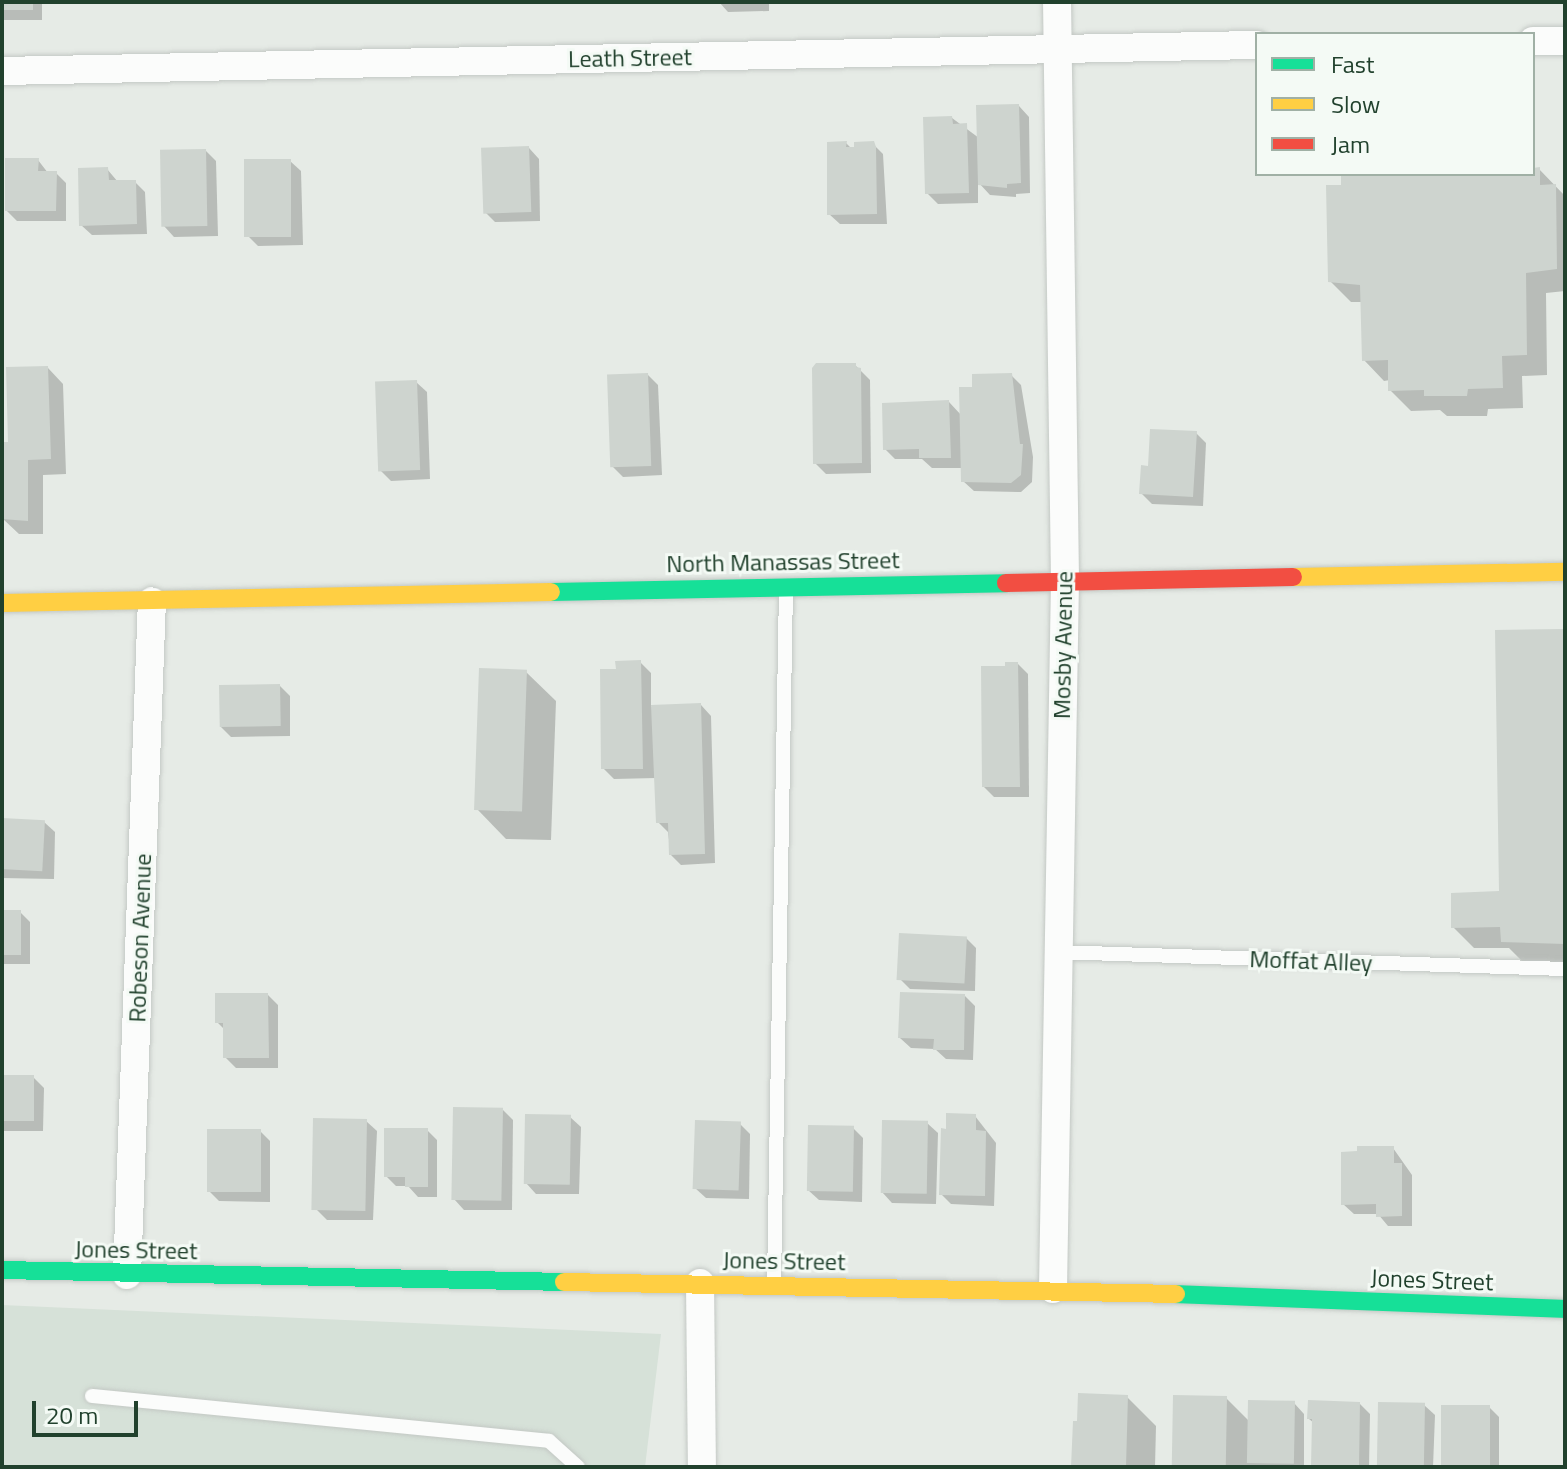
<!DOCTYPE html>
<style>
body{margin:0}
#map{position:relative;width:1567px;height:1469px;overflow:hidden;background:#e6ebe6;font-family:"Titillium Web",sans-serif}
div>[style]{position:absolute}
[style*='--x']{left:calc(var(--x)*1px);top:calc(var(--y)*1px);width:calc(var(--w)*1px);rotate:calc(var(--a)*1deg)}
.built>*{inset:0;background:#d6e1d8}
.shadow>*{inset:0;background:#0003;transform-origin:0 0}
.building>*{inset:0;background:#ced4cf;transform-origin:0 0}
.roads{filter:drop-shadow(0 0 2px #c3c8c4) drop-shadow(0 0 2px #c3c8c4)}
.lane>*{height:14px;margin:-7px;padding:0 7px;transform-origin:7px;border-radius:7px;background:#fbfcfb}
.street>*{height:28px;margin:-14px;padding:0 14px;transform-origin:14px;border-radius:14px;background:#fbfcfb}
.fast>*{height:18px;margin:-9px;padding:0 9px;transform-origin:9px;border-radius:9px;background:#16e098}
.slow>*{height:18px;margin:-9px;padding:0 9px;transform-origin:9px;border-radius:9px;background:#ffcf43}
.jam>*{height:18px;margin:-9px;padding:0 9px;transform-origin:9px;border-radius:9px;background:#f24e42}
span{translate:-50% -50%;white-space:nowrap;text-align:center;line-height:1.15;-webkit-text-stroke:6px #f4faf5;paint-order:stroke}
.street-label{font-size:24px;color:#21412d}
.frame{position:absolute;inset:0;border:4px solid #21412d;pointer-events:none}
.legend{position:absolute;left:1255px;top:32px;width:280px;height:144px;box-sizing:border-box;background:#f4faf5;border:2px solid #a0b0a5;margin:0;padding:10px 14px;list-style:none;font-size:24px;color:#21412d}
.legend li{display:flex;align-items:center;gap:16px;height:40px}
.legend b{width:40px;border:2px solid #a0b0a5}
.scale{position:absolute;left:32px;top:1401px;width:106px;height:36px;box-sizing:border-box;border:4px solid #21412d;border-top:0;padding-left:10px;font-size:24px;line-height:28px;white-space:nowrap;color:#21412d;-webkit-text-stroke:6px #f4faf5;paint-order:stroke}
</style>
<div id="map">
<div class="built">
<div style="clip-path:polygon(2px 1305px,661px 1334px,645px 1467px,2px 1467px)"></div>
</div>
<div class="shadow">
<div style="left:2px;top:2px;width:40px;height:18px"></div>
<div style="clip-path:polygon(719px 2px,769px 2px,769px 11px,728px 12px)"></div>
<div style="clip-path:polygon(1019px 106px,1029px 117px,1030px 193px,1016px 194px,1016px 197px,990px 195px,978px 182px,978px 203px,938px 204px,927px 193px,952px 118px,979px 138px)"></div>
<div style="clip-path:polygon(846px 143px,852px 149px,873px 144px,883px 154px,887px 224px,840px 224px,829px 214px)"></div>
<div style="clip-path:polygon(529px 148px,539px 159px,540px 221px,495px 222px,485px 212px)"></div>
<div style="clip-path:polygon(206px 151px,216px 161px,218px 236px,174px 237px,164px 226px)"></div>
<div style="clip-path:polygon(38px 160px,48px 173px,56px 173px,66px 183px,66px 221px,17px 221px,6px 210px)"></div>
<div style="clip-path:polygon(290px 161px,301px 171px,303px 245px,258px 246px,248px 236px)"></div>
<div style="clip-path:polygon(107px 169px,118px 182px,135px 182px,145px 192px,147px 234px,92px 235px,81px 225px)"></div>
<div style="clip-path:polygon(1539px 169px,1565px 196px,1565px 291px,1546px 293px,1547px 375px,1522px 376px,1523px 408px,1488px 409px,1487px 416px,1447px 416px,1440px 410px,1411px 411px,1390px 390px,1390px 380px,1384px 381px,1364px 360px,1362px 302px,1351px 302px,1330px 281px,1343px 174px,1533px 174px,1533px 170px)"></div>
<div style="clip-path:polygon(855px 365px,870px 380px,871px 473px,826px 474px,815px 463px)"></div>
<div style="clip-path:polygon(48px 368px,63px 384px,66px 474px,43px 475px,43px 534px,19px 534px,3px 519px,2px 444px,10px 444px)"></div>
<div style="clip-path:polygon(648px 375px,658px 385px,662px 475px,623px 477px,613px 467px)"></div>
<div style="clip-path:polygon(1011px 375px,1021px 385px,1033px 457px,1032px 482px,1021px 492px,974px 491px,963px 481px,963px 468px,932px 468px,922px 459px,895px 459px,885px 449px,949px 402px,962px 416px,974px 389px)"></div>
<div style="clip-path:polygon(416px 382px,427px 392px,430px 479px,391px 481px,381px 471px)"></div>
<div style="clip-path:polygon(1196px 433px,1206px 443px,1203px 506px,1152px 504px,1141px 493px)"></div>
<div style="clip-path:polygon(1565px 631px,1565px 964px,1523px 962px,1509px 948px,1474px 948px,1453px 927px,1501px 893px)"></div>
<div style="clip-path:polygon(640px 662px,651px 673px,651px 707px,701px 705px,711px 716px,715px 863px,681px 865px,671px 855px,668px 832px,658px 822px,656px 778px,614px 779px,603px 768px,618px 671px)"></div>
<div style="clip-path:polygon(1018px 664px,1028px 674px,1029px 797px,994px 797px,984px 787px,1007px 668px)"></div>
<div style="clip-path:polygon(526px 672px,556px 701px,551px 840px,506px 839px,477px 809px)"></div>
<div style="clip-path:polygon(280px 686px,290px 696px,290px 736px,231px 737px,221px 727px)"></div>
<div style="clip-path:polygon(2px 820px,44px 822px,55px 832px,54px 879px,2px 878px)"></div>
<div style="clip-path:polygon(2px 912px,20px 912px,30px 922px,30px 964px,2px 964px)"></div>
<div style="clip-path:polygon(966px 938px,976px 948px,975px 991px,910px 989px,900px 979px)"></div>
<div style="clip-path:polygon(268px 995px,278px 1005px,278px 1068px,236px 1068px,225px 1057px,225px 1030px,217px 1022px)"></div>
<div style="clip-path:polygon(965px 996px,975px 1006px,973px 1060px,946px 1059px,935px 1049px,911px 1048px,900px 1038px)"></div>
<div style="clip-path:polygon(2px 1077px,33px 1077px,44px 1088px,43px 1131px,2px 1131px)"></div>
<div style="clip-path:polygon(503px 1110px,513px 1120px,512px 1210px,464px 1210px,454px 1199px)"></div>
<div style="clip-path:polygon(975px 1116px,996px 1143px,994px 1206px,951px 1204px,941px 1194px)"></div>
<div style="clip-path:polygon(570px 1117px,581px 1127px,579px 1194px,536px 1194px,526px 1183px)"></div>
<div style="clip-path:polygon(366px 1121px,377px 1131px,373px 1220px,327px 1220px,316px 1209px)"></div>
<div style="clip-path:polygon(927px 1123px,938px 1133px,936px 1204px,892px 1203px,882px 1192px)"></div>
<div style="clip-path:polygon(740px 1124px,750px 1134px,749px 1199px,706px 1198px,695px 1188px)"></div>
<div style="clip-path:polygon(853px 1128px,863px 1138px,862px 1202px,819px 1200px,808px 1190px)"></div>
<div style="clip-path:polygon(427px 1130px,437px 1140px,437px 1197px,418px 1197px,408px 1186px,396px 1186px,386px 1176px)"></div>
<div style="clip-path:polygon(260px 1131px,270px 1141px,270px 1202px,219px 1201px,209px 1191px)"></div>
<div style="clip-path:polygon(1393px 1148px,1412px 1175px,1412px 1226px,1388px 1226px,1378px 1214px,1354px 1214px,1343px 1204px)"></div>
<div style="clip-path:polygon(1127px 1397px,1156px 1426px,1155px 1467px,1073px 1467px)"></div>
<div style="clip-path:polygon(1226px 1398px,1250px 1422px,1294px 1403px,1304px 1414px,1304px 1467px,1174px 1467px)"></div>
<div style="clip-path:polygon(1360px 1404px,1370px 1414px,1369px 1467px,1314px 1467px,1314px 1423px,1309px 1419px)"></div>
<div style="clip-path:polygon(1424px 1405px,1435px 1415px,1433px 1467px,1380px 1467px)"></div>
<div style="clip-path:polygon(1489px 1407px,1499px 1417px,1499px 1467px,1443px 1467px)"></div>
</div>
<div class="building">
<div style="left:2px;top:2px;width:31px;height:8px"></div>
<div style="clip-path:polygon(1019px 104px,1021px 183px,1007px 184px,1007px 188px,978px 185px,976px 105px)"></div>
<div style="clip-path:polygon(952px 116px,953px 124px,967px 123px,969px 193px,925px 194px,923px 117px)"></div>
<div style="clip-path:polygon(847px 141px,846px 147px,854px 147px,854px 142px,874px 141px,876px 147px,877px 214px,827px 215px,827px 142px)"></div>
<div style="left:529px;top:146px;width:66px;height:48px;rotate:88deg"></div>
<div style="left:206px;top:149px;width:77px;height:46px;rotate:89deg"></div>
<div style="clip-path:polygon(5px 158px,39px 158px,38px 171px,57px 171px,56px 211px,5px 211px)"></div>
<div style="left:244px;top:159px;width:47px;height:78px"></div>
<div style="clip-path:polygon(108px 167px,109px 180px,136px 180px,137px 224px,79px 226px,78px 168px)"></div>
<div style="clip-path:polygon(1540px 167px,1540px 185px,1556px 184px,1557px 269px,1526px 273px,1527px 355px,1502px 356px,1503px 388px,1468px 389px,1467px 396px,1424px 396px,1424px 390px,1388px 391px,1388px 360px,1362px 361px,1360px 285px,1328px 282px,1326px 185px,1341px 185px,1341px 174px,1533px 174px,1533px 168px)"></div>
<div style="clip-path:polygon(816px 363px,856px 363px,856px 367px,861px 368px,862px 463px,813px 464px,812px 368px)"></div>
<div style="clip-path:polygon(48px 366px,51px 459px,28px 460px,28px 521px,2px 519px,2px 442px,8px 442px,6px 367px)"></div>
<div style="left:648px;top:373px;width:93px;height:41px;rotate:88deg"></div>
<div style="clip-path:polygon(1012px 373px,1020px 444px,1023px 444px,1021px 475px,1011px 483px,961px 482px,959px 387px,972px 387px,972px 374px)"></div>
<div style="left:417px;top:380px;width:90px;height:42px;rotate:88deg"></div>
<div style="clip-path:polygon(949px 400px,951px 458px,919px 458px,919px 449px,883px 450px,882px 403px)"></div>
<div style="clip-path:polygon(1150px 429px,1197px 431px,1193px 497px,1139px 494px,1141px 465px,1148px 466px)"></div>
<div style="clip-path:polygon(1565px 629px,1565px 944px,1501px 942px,1500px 927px,1451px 928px,1451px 893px,1499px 891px,1495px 630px)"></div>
<div style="clip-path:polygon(641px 660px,643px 769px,601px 769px,600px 669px,616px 669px,615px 661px)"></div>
<div style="clip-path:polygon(1005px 662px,1018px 662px,1020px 787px,982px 787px,981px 666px,1005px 666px)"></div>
<div style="left:479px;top:668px;width:48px;height:142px;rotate:2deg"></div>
<div style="left:280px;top:684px;width:42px;height:61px;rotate:89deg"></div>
<div style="clip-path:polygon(701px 703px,705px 854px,669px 855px,668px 823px,656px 823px,651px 705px)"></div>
<div style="left:2px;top:818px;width:43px;height:51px;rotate:3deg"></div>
<div style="left:2px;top:910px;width:19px;height:45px"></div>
<div style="left:899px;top:933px;width:68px;height:47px;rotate:3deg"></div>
<div style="clip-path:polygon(900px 992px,965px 994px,964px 1050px,933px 1050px,934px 1039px,898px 1038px)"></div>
<div style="clip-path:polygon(215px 993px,268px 993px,269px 1058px,223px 1058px,223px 1023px,215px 1023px)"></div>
<div style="left:2px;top:1075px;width:32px;height:46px"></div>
<div style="left:453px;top:1107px;width:50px;height:93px;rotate:1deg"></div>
<div style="clip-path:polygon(946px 1113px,976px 1114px,976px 1130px,986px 1131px,985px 1196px,939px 1195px,941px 1128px,946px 1129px)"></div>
<div style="left:525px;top:1114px;width:46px;height:70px;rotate:1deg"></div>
<div style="left:313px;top:1118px;width:54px;height:92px;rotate:1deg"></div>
<div style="left:695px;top:1120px;width:46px;height:69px;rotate:2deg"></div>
<div style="left:882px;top:1120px;width:46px;height:73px;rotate:1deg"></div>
<div style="left:808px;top:1125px;width:46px;height:66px;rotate:1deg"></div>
<div style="clip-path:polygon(384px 1128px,428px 1128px,428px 1187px,405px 1187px,405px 1177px,384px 1177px)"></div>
<div style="left:207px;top:1129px;width:54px;height:63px"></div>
<div style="clip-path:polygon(1357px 1146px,1394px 1146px,1394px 1163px,1402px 1163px,1402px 1216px,1376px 1217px,1376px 1204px,1341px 1205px,1341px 1152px,1357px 1151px)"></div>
<div style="clip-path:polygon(1078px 1393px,1128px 1395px,1126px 1467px,1071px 1467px,1073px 1421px,1077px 1421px)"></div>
<div style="left:1173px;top:1395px;width:54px;height:72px;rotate:1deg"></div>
<div style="left:1248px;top:1400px;width:47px;height:63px;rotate:1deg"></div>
<div style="clip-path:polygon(1308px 1400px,1360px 1402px,1359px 1467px,1311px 1466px,1312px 1419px,1307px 1419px)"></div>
<div style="left:1378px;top:1402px;width:47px;height:65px;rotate:1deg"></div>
<div style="left:1441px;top:1405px;width:49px;height:62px"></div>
</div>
<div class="roads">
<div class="lane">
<div style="--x:1057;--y:952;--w:508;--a:1.92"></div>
<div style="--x:774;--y:1282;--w:692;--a:-89.01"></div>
<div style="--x:92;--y:1396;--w:459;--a:5.6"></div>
<div style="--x:549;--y:1441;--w:39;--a:42"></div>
</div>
<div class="street">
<div style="--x:1533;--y:41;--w:32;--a:0"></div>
<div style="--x:2;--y:71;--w:1255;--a:-1.19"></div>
<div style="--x:127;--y:1275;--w:674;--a:-87.88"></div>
<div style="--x:700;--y:1283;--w:184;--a:89.4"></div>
<div style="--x:1053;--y:1289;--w:709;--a:-89.03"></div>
<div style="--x:1065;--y:580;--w:578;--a:-90.79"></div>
</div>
<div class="fast">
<div style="--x:551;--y:592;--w:455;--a:-1.1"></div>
<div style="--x:2;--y:1270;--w:562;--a:1.22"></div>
<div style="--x:1176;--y:1294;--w:389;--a:2.2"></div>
</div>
<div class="slow">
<div style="--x:1293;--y:577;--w:272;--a:-1.1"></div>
<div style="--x:2;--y:603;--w:549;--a:-1.15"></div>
<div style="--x:564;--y:1282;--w:612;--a:1.12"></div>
</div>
<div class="jam">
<div style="--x:1006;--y:583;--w:287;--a:-1.2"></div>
</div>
</div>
<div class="street-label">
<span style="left:630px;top:58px;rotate:-1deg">Leath Street</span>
<span style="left:783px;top:562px;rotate:-1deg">North Manassas Street</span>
<span style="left:1063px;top:645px;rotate:-89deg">Mosby Avenue</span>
<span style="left:140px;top:938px;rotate:-88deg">Robeson Avenue</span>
<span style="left:1311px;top:961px;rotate:2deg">Moffat Alley</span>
<span style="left:136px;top:1250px;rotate:1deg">Jones Street</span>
<span style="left:784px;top:1261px;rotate:1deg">Jones Street</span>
<span style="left:1432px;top:1280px;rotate:2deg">Jones Street</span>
</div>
<div class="frame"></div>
<ul class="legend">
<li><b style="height:10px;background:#16e098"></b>Fast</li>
<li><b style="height:10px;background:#ffcf43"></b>Slow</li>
<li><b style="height:10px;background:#f24e42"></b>Jam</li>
</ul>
<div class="scale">20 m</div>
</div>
